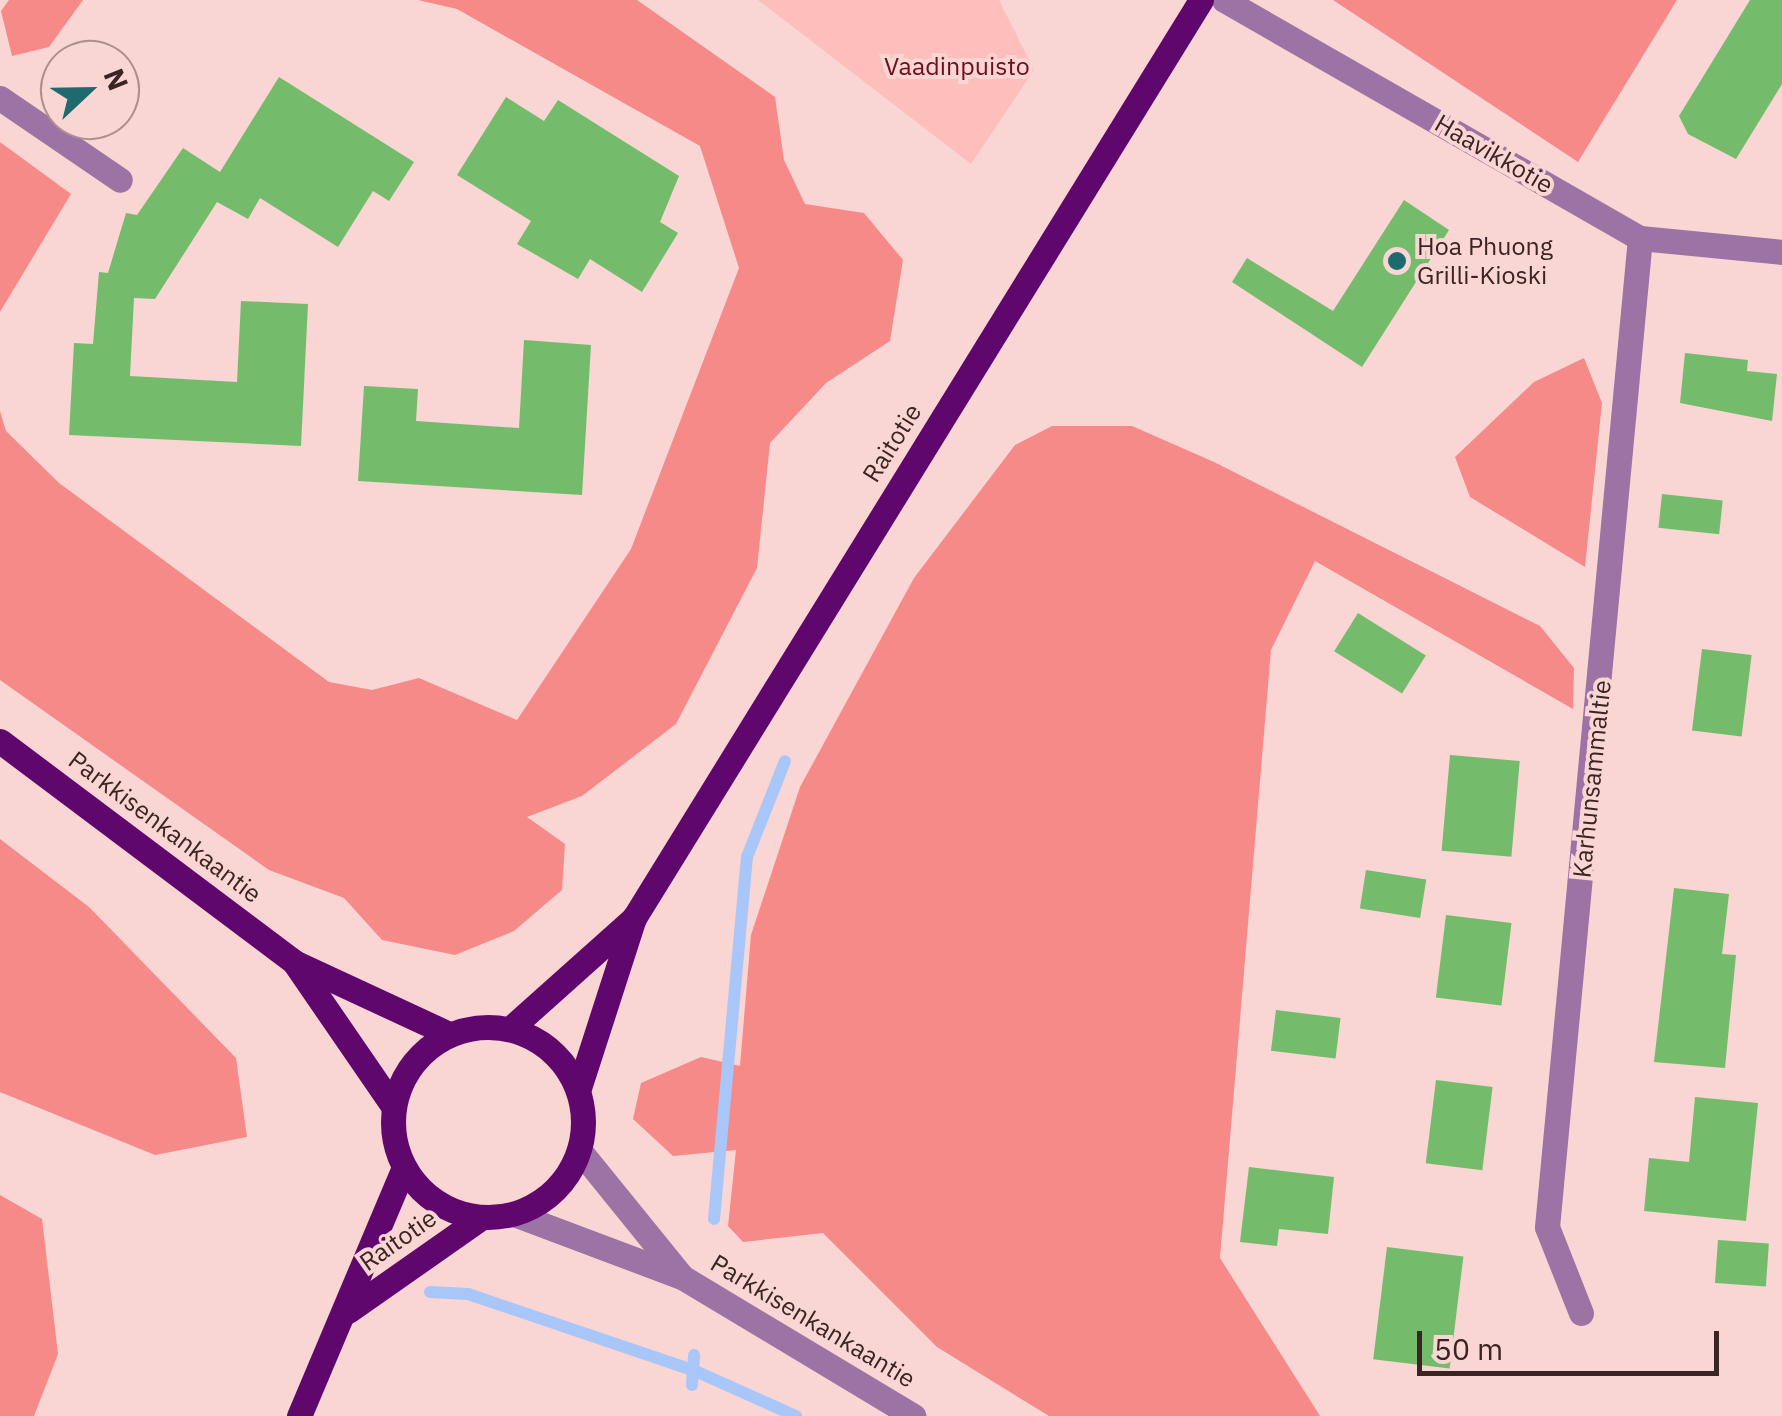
<!DOCTYPE html>
<style>
body{margin:0}
#map{position:relative;width:1782px;height:1416px;overflow:hidden;background:#f9d5d3;font-family:"IBM Plex Sans",sans-serif}
div>[style]{position:absolute}
[style*='--x']{left:calc(var(--x)*1px);top:calc(var(--y)*1px);width:calc(var(--w)*1px);rotate:calc(var(--a)*1deg)}
.green>*{inset:0;background:#fdbebc}
.forest>*{inset:0;background:#f68a88}
.stream>*{height:12px;margin:-6px;padding:0 6px;transform-origin:6px;border-radius:6px;background:#a9c6f9}
.building>*{inset:0;background:#75bb6c;transform-origin:0 0}
.minor>*{height:25px;margin:-12.5px;padding:0 12.5px;transform-origin:12.5px;border-radius:12.5px;background:#9c73a4}
.major>*{height:25px;margin:-12.5px;padding:0 12.5px;transform-origin:12.5px;border-radius:12.5px;background:#60076d}
.major>.ring{margin:-12.5px;padding:0;box-sizing:content-box;background:none;border:25px solid #60076d;border-radius:50%}
.dots>*{width:28px;height:28px;translate:-50% -50%;box-sizing:border-box;border:5px solid #f9d5d3;border-radius:50%}
span{translate:-50% -50%;white-space:nowrap;text-align:center;line-height:1.15;-webkit-text-stroke:8px #f9d5d3;paint-order:stroke}
.park-label{font-size:25px;color:#6f0d1a}
.street-label{font-size:25px;color:#3b2524}
.poi-label{font-size:25px;color:#3b2524}
.left{translate:0 -50%;text-align:left}
.north{position:absolute;left:40px;top:40px;width:100px;height:100px;box-sizing:border-box;background:#f9d5d3;border:2px solid #ad8f8d;border-radius:50%;rotate:68deg;font-size:28px;font-weight:700;line-height:40px;text-align:center;color:#3b2524}
.north::after{content:'';display:block;margin:auto;width:35px;height:45px;background:#1d6a6f;clip-path:polygon(50% 0,100% 100%,50% 72%,0 100%)}
.scale{position:absolute;left:1417px;top:1331px;width:302px;height:45px;box-sizing:border-box;border:5px solid #3b2524;border-top:0;padding-left:12px;font-size:30px;line-height:35px;white-space:nowrap;color:#3b2524;-webkit-text-stroke:8px #f9d5d3;paint-order:stroke}
</style>
<div id="map">
<div class="green">
<div style="clip-path:polygon(758px 0,999px 0,1034px 70px,971px 164px)"></div>
</div>
<div class="forest">
<div style="clip-path:polygon(9px 0,83px 0,49px 47px,12px 56px,1px 11px)"></div>
<div style="clip-path:polygon(418px 0,637px 0,775px 97px,784px 160px,805px 204px,864px 213px,903px 260px,890px 341px,826px 383px,770px 443px,757px 568px,676px 724px,582px 796px,527px 817px,565px 844px,562px 890px,514px 931px,455px 955px,382px 940px,344px 898px,269px 870px,0 680px,0 411px,6px 431px,59px 483px,329px 682px,372px 690px,419px 678px,517px 720px,631px 549px,739px 268px,700px 146px,457px 9px)"></div>
<div style="clip-path:polygon(1333px 0,1677px 0,1578px 162px)"></div>
<div style="clip-path:polygon(0 142px,71px 194px,0 312px)"></div>
<div style="clip-path:polygon(1584px 358px,1602px 403px,1585px 567px,1470px 497px,1455px 457px,1534px 382px)"></div>
<div style="clip-path:polygon(1052px 426px,1132px 426px,1214px 462px,1540px 626px,1574px 668px,1573px 709px,1315px 561px,1271px 650px,1220px 1258px,1320px 1416px,1049px 1416px,937px 1347px,823px 1233px,743px 1242px,728px 1226px,736px 1150px,673px 1156px,633px 1119px,641px 1083px,701px 1057px,740px 1066px,751px 935px,800px 787px,914px 578px,1015px 445px)"></div>
<div style="clip-path:polygon(0 839px,89px 907px,236px 1058px,247px 1137px,155px 1155px,0 1092px)"></div>
<div style="clip-path:polygon(0 1195px,42px 1219px,58px 1354px,34px 1416px,0 1416px)"></div>
</div>
<div class="stream">
<div style="--x:714;--y:1219;--w:364;--a:-84.8"></div>
<div style="--x:747;--y:857;--w:103;--a:-68.4"></div>
<div style="--x:430;--y:1292;--w:38;--a:3"></div>
<div style="--x:468;--y:1294;--w:237;--a:18.7"></div>
<div style="--x:693;--y:1370;--w:113;--a:24.1"></div>
<div style="--x:692;--y:1385;--w:30;--a:-86"></div>
</div>
<div class="building">
<div style="clip-path:polygon(1750px 0,1782px 0,1782px 84px,1736px 159px,1688px 134px,1679px 116px)"></div>
<div style="clip-path:polygon(279px 77px,414px 162px,389px 201px,373px 191px,338px 247px,260px 198px,248px 219px,217px 202px,155px 299px,134px 298px,130px 376px,237px 382px,241px 301px,308px 304px,301px 446px,69px 435px,74px 343px,93px 344px,99px 272px,108px 273px,126px 213px,137px 215px,183px 148px,220px 172px)"></div>
<div style="clip-path:polygon(506px 97px,544px 121px,558px 100px,679px 176px,660px 222px,678px 233px,642px 292px,590px 259px,578px 279px,517px 244px,531px 221px,457px 175px)"></div>
<div style="clip-path:polygon(1404px 200px,1449px 230px,1362px 367px,1232px 282px,1247px 258px,1333px 311px)"></div>
<div style="clip-path:polygon(524px 340px,591px 345px,582px 495px,358px 481px,364px 386px,418px 389px,416px 421px,519px 428px)"></div>
<div style="clip-path:polygon(1685px 353px,1748px 360px,1747px 371px,1777px 374px,1772px 421px,1680px 403px)"></div>
<div style="left:1662px;top:494px;width:61px;height:34px;rotate:6deg"></div>
<div style="left:1358px;top:613px;width:80px;height:45px;rotate:32deg"></div>
<div style="left:1702px;top:649px;width:50px;height:82px;rotate:7deg"></div>
<div style="left:1450px;top:755px;width:70px;height:96px;rotate:5deg"></div>
<div style="left:1366px;top:870px;width:61px;height:39px;rotate:9deg"></div>
<div style="clip-path:polygon(1674px 888px,1729px 894px,1722px 954px,1736px 955px,1725px 1068px,1654px 1062px)"></div>
<div style="left:1446px;top:915px;width:66px;height:83px;rotate:7deg"></div>
<div style="left:1276px;top:1010px;width:65px;height:41px;rotate:7deg"></div>
<div style="left:1436px;top:1080px;width:57px;height:84px;rotate:7deg"></div>
<div style="clip-path:polygon(1695px 1097px,1758px 1103px,1746px 1221px,1644px 1211px,1649px 1158px,1689px 1162px)"></div>
<div style="clip-path:polygon(1249px 1167px,1334px 1177px,1328px 1234px,1279px 1229px,1277px 1246px,1240px 1242px)"></div>
<div style="left:1718px;top:1240px;width:51px;height:43px;rotate:4deg"></div>
<div style="left:1387px;top:1247px;width:77px;height:113px;rotate:7deg"></div>
</div>
<div class="minor">
<div style="--x:1224;--y:0;--w:479;--a:29.8"></div>
<div style="--x:1640;--y:238;--w:143;--a:5.6"></div>
<div style="--x:0;--y:98;--w:145;--a:34.3"></div>
<div style="--x:580;--y:1151;--w:162;--a:51"></div>
<div style="--x:514;--y:1214;--w:179;--a:20.6"></div>
<div style="--x:682;--y:1277;--w:270;--a:31"></div>
<div style="--x:1581;--y:1313;--w:92;--a:-111.6"></div>
<div style="--x:1547;--y:1227;--w:993;--a:-84.63"></div>
</div>
<div class="major">
<div style="--x:0;--y:741;--w:368;--a:36.9"></div>
<div style="--x:294;--y:962;--w:171;--a:24.9"></div>
<div style="--x:294;--y:962;--w:175;--a:55.5"></div>
<div class="ring" style="left:393px;top:1027px;width:165px;height:165px"></div>
<div style="--x:511;--y:1028;--w:165;--a:-41.8"></div>
<div style="--x:579;--y:1088;--w:179;--a:-72.1"></div>
<div style="--x:634;--y:918;--w:1079;--a:-58.3"></div>
<div style="--x:348;--y:1311;--w:162;--a:-35"></div>
<div style="--x:299;--y:1416;--w:269;--a:-67.1"></div>
</div>
<div class="dots">
<div style="left:1397px;top:261px;background:#1d6a6f"></div>
</div>
<div class="park-label">
<span style="left:957px;top:66px">Vaadinpuisto</span>
</div>
<div class="street-label">
<span style="left:1494px;top:154px;rotate:30deg">Haavikkotie</span>
<span style="left:892px;top:443px;rotate:-58deg">Raitotie</span>
<span style="left:1592px;top:779px;rotate:-84deg">Karhunsammaltie</span>
<span style="left:165px;top:827px;rotate:37deg">Parkkisenkankaantie</span>
<span style="left:398px;top:1240px;rotate:-35deg">Raitotie</span>
<span style="left:813px;top:1321px;rotate:31deg">Parkkisenkankaantie</span>
</div>
<div class="poi-label">
<span class="left" style="left:1417px;top:261px">Hoa Phuong<br>Grilli-Kioski</span>
</div>
<div class="north">N</div>
<div class="scale">50 m</div>
</div>
